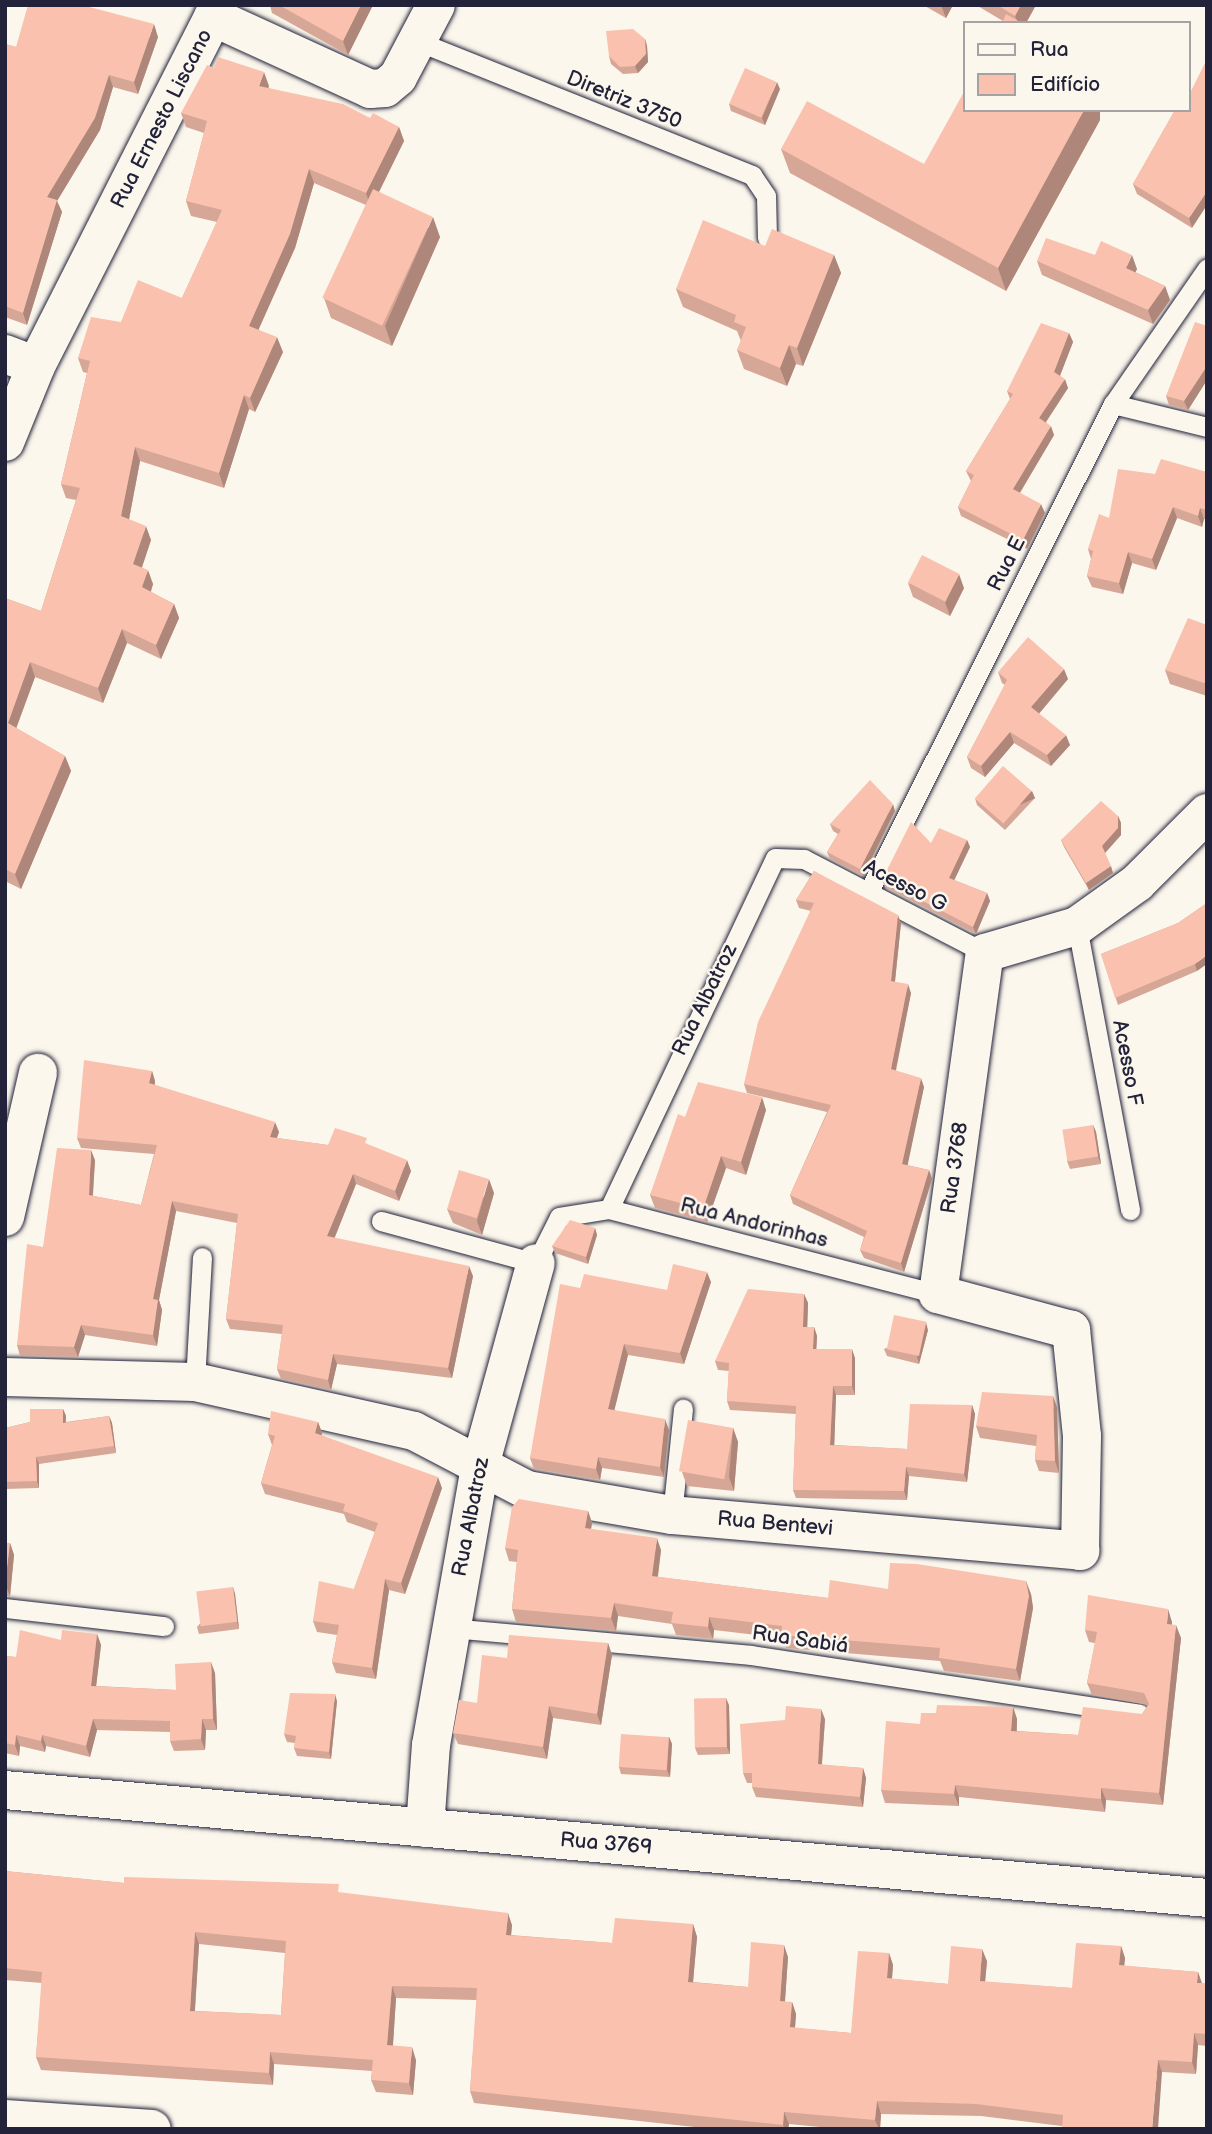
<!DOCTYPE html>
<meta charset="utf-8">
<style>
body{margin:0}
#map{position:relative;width:1212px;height:2134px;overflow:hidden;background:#fbf7ec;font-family:"Balsamiq Sans",sans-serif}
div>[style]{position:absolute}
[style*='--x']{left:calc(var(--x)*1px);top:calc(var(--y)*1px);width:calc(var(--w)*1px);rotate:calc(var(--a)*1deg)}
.roads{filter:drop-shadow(0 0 2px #22223b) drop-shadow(0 0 2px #22223b)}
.service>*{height:19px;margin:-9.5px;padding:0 9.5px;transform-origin:9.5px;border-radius:9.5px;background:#fbf7ec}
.minor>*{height:38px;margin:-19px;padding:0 19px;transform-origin:19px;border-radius:19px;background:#fbf7ec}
.wall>*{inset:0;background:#d6a696}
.shaded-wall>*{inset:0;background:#ae877a;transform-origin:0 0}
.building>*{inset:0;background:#f9c1ae;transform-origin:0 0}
span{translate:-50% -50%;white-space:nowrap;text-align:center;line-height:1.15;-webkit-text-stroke:5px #fbf7ec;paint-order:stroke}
.street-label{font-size:21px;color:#22223b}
.frame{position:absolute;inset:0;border:7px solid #22223b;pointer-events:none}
.legend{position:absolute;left:963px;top:21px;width:228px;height:91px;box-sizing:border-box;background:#fbf7ec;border:2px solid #a4a2a5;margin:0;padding:9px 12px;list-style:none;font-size:21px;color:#22223b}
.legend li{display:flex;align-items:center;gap:14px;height:35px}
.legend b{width:35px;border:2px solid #a4a2a5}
</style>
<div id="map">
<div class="roads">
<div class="service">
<div style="--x:417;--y:41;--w:361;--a:21.8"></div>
<div style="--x:752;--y:175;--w:25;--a:56"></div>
<div style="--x:766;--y:196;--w:42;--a:88.6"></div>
<div style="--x:1113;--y:404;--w:97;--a:13.7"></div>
<div style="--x:868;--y:893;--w:547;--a:-63.39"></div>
<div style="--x:1113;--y:404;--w:165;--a:-55.3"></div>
<div style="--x:1077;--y:926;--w:289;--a:79.4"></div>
<div style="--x:609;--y:1209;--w:388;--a:-64.7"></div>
<div style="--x:775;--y:858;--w:29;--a:2"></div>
<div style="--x:804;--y:859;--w:204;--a:27.4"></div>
<div style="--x:381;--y:1221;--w:161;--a:15.2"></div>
<div style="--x:536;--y:1263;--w:51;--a:-63.4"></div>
<div style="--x:559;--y:1217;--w:51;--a:-9.1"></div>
<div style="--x:609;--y:1209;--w:340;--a:14.5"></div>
<div style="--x:195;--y:1382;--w:125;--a:-86.8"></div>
<div style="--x:672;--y:1515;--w:107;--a:-84.1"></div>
<div style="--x:5;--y:1608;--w:160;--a:6.5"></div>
<div style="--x:450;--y:1628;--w:302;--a:5.1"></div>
<div style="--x:751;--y:1655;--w:393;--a:8.6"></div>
</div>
<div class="minor">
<div style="--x:5;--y:354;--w:33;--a:21"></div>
<div style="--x:5;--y:442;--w:82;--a:-67.8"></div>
<div style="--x:36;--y:366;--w:391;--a:-63.1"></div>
<div style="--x:213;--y:17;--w:173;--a:24.6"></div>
<div style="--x:370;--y:89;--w:15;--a:-4"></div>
<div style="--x:385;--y:88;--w:17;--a:-40"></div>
<div style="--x:398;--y:77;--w:81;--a:-62.2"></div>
<div style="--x:5;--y:1217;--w:148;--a:-77.1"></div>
<div style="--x:5;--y:1377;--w:190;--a:1.5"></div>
<div style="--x:195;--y:1382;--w:224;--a:12.6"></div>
<div style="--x:414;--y:1431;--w:127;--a:27.6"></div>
<div style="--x:527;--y:1490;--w:147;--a:9.8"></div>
<div style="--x:672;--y:1515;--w:410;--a:5"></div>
<div style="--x:1080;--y:1551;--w:115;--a:-89"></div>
<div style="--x:1082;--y:1436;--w:107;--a:-95.9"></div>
<div style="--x:1071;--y:1330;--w:138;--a:-164.9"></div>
<div style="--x:938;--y:1294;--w:344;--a:-82.2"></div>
<div style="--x:985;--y:953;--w:96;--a:-16.4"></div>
<div style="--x:1077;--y:926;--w:74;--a:-35.6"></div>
<div style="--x:1137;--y:883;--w:99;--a:-45"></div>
<div style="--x:5;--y:1790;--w:1207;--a:5.13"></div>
<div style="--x:425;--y:1828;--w:83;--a:-85.9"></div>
<div style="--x:431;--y:1745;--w:287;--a:-80"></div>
<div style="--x:481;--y:1462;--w:206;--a:-74.6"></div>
<div style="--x:5;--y:2119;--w:147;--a:3.9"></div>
</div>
</div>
<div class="wall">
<div style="clip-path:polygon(270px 5px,373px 5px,348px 55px,272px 13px)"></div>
<div style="clip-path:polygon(923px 5px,953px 5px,946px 18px)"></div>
<div style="clip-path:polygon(976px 5px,1036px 5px,1026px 23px,1003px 21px)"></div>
<div style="clip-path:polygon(158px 37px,138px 94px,113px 87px,100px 130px,57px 201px,62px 212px,27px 325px,5px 317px,5px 44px,16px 47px)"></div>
<div style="clip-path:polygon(645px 39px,647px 46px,648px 62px,638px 73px,623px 74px,611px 64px,609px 56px)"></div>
<div style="clip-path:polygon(269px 86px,268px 88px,399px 127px,404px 141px,379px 192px,440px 237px,392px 346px,331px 318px,324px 298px,366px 205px,314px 183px,295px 248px,258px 329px,283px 352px,255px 412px,249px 409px,224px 488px,140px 461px,129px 519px,151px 540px,142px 567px,153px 584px,151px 592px,174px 604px,179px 618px,161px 659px,127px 643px,103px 703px,35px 677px,16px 728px,65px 756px,71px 771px,21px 889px,5px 881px,5px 598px,41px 611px,76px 500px,66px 498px,61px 484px,87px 373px,83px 372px,78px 358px,121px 322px,182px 298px,217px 222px,191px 216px,186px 201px,204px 133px,186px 127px,181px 113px)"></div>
<div style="clip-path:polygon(780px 89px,765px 125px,731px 111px,729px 104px)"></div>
<div style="clip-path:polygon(1100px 110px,1100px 120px,1006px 291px,790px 173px,781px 149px,924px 164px)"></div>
<div style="clip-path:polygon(1175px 110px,1192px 228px,1137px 194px,1133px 184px)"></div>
<div style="clip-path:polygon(765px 246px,834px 255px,841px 273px,803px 366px,796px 364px,787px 386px,744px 369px,737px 350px,741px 341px,737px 331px,683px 307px,676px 289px)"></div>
<div style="clip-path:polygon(1095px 255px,1137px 269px,1135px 272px,1165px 286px,1170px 300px,1153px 324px,1042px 275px,1037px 261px)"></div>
<div style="clip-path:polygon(1207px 326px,1207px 380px,1188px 410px,1169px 405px,1166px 396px)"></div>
<div style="clip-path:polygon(1069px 333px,1073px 342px,1060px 375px,1068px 388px,1046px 422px,1054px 435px,1020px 493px,1045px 513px,1027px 549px,961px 516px,958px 507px,971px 481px,966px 471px,1010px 399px,1007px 391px)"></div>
<div style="clip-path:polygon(1207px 472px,1207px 520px,1204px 519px,1202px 527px,1177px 518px,1156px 570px,1132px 563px,1123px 594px,1092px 587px,1087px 576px,1091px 559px,1088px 549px,1109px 518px,1155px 474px)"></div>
<div style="clip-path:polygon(908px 583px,964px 588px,950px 616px,913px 597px)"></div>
<div style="clip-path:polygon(1207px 625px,1207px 696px,1170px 684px,1165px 670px)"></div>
<div style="clip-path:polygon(998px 672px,1068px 679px,1039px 714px,1070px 745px,1051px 766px,1014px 743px,985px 777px,971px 768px,967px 757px,1005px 685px,1002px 683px)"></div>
<div style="clip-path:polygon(975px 798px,1035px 798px,1005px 830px,977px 805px)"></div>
<div style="clip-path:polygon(895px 811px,863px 876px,830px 859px,827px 852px,838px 834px,833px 831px,830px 824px)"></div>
<div style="clip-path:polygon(1118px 816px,1121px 823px,1121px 835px,1105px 853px,1113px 873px,1089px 890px,1064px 847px,1061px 840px)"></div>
<div style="clip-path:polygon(967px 840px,970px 847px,954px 880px,987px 893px,990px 901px,976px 934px,885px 887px,882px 880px,931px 843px)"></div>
<div style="clip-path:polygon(814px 871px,901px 923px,895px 982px,911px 993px,896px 1071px,924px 1087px,907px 1165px,929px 1170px,932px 1179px,904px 1272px,864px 1258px,860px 1250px,864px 1237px,793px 1204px,790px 1195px,827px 1112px,747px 1093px,744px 1084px,811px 911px,799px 908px,796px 900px)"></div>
<div style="clip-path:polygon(1207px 903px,1197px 971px,1118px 1005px,1101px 954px,1178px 923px)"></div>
<div style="clip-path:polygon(152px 1071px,155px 1081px,155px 1085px,279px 1132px,277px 1138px,328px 1145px,370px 1146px,411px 1171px,399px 1201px,356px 1184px,334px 1238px,473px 1276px,452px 1378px,337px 1364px,331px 1390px,281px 1379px,277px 1369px,282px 1334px,230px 1329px,226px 1319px,237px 1223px,176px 1211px,159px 1300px,162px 1310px,157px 1346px,85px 1335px,78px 1357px,20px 1356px,17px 1345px,43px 1247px,95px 1160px,93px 1196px,141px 1205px,154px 1154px,81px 1148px,77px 1138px)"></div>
<div style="clip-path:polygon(766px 1110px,746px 1175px,726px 1168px,707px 1222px,655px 1208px,650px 1195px,685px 1117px)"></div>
<div style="clip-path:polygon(1093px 1125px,1096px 1132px,1101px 1164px,1070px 1169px,1067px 1161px)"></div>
<div style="clip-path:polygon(494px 1193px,482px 1235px,453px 1223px,447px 1209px)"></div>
<div style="clip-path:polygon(595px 1228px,597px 1235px,588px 1264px,555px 1253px,552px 1246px)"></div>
<div style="clip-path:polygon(711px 1282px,684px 1364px,628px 1355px,614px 1410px,669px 1430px,664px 1477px,602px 1468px,600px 1480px,534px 1469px,530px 1458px,580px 1288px,667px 1290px)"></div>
<div style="clip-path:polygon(804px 1294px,808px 1303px,807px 1327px,814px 1327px,817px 1336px,816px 1349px,855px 1358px,855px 1395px,836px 1395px,834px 1445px,907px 1449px,972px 1405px,975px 1414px,967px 1482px,909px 1476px,907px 1500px,796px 1498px,793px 1490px,796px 1414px,730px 1410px,727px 1401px,729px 1371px,718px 1370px,715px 1361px)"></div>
<div style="clip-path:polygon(928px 1330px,919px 1364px,887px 1356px,884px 1349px)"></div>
<div style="clip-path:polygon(1057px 1407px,1059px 1473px,1039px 1471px,1035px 1460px,1036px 1446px,980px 1438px,976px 1426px)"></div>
<div style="clip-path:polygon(63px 1409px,66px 1416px,66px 1422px,109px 1416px,112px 1423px,116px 1453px,39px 1464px,39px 1488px,5px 1489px,5px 1428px,30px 1422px)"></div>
<div style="clip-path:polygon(318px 1422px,322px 1433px,321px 1435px,442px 1488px,405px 1594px,389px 1590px,376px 1679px,336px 1673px,332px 1662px,337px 1635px,317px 1632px,313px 1621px,354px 1589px,375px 1532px,347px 1522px,344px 1514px,265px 1494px,261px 1483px,272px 1445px,268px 1434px)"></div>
<div style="clip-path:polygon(733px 1428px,738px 1442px,734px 1491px,687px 1486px,682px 1472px)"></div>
<div style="clip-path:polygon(588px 1511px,592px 1523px,591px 1529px,661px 1550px,658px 1577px,828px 1598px,888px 1589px,1031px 1594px,1033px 1608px,1020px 1681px,944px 1671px,940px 1661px,786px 1648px,782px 1638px,714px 1630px,713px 1639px,676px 1635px,672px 1624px,618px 1616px,616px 1631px,516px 1622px,512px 1609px,517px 1562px,509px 1561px,505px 1548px)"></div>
<div style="clip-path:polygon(5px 1543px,10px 1543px,14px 1555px,10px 1596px,5px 1596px)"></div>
<div style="clip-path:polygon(233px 1587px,235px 1594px,239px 1629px,199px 1634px,197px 1627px)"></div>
<div style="clip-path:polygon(1172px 1622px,1172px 1625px,1181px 1638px,1163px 1805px,1106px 1800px,1105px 1812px,959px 1797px,959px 1806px,885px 1803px,881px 1790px,920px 1724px,936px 1713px,1013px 1707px,1017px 1719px,1017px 1731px,1078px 1735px,1142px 1714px,1148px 1705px,1092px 1695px,1087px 1683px,1095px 1643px,1089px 1642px,1085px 1630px)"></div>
<div style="clip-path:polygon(97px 1634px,101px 1645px,96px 1686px,176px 1690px,215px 1673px,217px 1730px,206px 1730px,205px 1750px,174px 1751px,170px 1741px,170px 1732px,97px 1730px,90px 1757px,46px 1746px,45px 1752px,20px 1746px,19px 1756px,5px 1753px,5px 1656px,16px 1657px,61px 1640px)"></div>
<div style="clip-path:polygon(608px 1643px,612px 1655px,601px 1725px,553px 1718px,547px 1759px,458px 1744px,453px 1733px,477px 1703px,507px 1658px)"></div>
<div style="clip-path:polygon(337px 1701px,331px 1759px,297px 1756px,294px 1748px,295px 1743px,287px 1742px,284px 1734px)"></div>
<div style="clip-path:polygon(729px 1705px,730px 1754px,698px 1755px,695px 1748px)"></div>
<div style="clip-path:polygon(825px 1719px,822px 1765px,863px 1768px,866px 1778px,863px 1807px,756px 1797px,752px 1787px,752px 1783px,747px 1783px,743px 1773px)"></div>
<div style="clip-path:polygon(669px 1737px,672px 1744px,670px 1777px,621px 1774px,619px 1767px)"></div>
<div style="clip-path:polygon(evenodd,5px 1871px,124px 1883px,342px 1893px,512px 1925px,511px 1935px,612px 1943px,693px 1924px,697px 1937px,693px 1982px,748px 1987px,788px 1957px,785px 2002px,792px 2002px,796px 2014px,795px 2028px,851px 2033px,889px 1953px,893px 1965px,892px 1979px,948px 1984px,987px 1961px,985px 1982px,1072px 1988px,1121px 1946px,1125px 1958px,1124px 1966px,1198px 1972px,1202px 1983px,1207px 1983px,1207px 2046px,1198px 2045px,1196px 2074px,1162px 2072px,1062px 2126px,981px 2116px,881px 2114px,880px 2129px,841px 2129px,789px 2124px,788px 2129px,713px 2129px,474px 2103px,470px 2091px,477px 2000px,396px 1998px,393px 2046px,416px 2060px,413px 2095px,376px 2092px,371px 2080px,372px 2071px,274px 2064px,273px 2085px,41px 2070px,36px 2057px,42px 1983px,5px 1980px,5px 1871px,199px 1944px,285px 1953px,281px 2015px,195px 2011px,199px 1944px)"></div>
</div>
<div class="shaded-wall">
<div style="clip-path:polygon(361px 5px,373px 5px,348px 55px,343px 41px)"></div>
<div style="clip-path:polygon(941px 5px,953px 5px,946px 18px)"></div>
<div style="clip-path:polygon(1021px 5px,1036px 5px,1026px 23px,1018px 23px,1015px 16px)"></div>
<div style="clip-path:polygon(154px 24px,158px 37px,138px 94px,134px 82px)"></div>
<div style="clip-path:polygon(645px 39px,647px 46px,648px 62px,638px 73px,635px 66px)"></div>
<div style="clip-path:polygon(264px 72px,269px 86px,265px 100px,259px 86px)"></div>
<div style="clip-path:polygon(109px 75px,113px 87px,100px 130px,57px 201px,62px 212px,27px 325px,23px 313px,47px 197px)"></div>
<div style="clip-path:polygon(777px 82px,780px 89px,765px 125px,762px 118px)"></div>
<div style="clip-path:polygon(1084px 110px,1100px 110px,1100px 120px,1006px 291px,998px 268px)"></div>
<div style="clip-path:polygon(399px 127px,404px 141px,371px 208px,366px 193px)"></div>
<div style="clip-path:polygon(309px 169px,314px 183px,295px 248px,254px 340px,249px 326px)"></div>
<div style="clip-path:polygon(1207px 191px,1207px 205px,1192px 228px,1189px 218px)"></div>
<div style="clip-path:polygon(433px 217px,440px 237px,392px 346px,385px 326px)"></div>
<div style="clip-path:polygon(834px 255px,841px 273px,803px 366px,797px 348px)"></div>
<div style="clip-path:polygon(1132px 255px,1137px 269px,1131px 282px,1126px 268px)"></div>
<div style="clip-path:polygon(1165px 286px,1170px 300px,1153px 324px,1148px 310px)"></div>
<div style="clip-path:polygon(1069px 333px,1073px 342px,1058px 381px,1054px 372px)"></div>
<div style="clip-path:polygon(277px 337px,283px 352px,255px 412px,250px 398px)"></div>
<div style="clip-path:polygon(789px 345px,796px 364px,787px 386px,780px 368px)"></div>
<div style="clip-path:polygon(1207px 366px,1207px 380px,1188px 410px,1184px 401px)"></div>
<div style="clip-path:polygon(1065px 379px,1068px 388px,1042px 428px,1039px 418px)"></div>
<div style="clip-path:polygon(244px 395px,249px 409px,224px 488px,219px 473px)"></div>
<div style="clip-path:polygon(1051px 426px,1054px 435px,1016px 499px,1013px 489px)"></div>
<div style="clip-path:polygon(135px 447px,140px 461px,127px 530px,121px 516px)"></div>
<div style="clip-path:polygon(1041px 504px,1045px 513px,1027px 549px,1023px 540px)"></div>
<div style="clip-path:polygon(1173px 507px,1177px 518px,1156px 570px,1152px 559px)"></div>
<div style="clip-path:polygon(1200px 508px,1204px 519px,1202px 527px,1198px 516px)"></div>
<div style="clip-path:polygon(146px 526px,151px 540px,138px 579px,133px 564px)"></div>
<div style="clip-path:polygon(1128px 552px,1132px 563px,1123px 594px,1119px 583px)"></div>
<div style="clip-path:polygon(148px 570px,153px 584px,147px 602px,142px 587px)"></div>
<div style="clip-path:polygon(959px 574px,964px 588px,950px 616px,945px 602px)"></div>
<div style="clip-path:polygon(174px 604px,179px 618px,161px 659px,156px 645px)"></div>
<div style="clip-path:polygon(122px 629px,127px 643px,103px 703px,98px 688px)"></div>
<div style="clip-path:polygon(30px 662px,35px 677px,13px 737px,8px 723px)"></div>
<div style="clip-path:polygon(1064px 669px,1068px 679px,1035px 718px,1031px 707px)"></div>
<div style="clip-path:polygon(1010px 732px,1014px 743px,985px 777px,981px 766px)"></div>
<div style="clip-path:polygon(1066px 735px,1070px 745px,1051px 766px,1047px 755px)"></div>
<div style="clip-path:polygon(65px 756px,71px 771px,21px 889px,15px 874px)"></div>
<div style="left:1032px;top:791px;width:8px;height:44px;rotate:67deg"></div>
<div style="clip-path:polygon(893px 804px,895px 811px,863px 876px,860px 869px)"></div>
<div style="clip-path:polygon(1118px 816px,1121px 823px,1121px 835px,1105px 853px,1102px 846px)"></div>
<div style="clip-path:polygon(967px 840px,970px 847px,952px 885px,949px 878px)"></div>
<div style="clip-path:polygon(1111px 866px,1113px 873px,1089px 890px,1086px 883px)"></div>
<div style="clip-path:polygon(987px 893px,990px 901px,976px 934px,973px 927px)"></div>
<div style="clip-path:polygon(898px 915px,901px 923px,894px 990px,891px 981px)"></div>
<div style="clip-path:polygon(1207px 955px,1207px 964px,1197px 971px,1195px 964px)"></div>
<div style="clip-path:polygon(908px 984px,911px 993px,894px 1078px,891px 1069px)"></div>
<div style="clip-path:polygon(152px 1071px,155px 1081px,153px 1093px,149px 1083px)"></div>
<div style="clip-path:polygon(921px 1078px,924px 1087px,906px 1173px,902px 1164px)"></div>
<div style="clip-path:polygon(762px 1097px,766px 1110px,746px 1175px,741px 1162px)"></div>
<div style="clip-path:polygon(275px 1122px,279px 1132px,273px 1148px,270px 1137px)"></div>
<div style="clip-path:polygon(1093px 1125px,1096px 1132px,1101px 1164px,1098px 1157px)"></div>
<div style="clip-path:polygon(91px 1150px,95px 1160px,92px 1205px,89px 1195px)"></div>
<div style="clip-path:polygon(721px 1156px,726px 1168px,707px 1222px,703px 1209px)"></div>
<div style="clip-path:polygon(407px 1160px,411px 1171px,399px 1201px,395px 1191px)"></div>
<div style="clip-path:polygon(929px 1170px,932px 1179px,904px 1272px,901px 1263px)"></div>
<div style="clip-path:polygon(353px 1174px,356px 1184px,331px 1247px,327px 1236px)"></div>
<div style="clip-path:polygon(489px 1179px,494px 1193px,482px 1235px,477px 1221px)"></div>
<div style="clip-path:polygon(172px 1201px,176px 1211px,159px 1300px,162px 1310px,157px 1346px,153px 1335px,153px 1299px)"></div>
<div style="clip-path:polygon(595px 1228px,597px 1235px,588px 1264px,586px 1257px)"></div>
<div style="clip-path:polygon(469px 1266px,473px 1276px,452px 1378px,448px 1368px)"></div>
<div style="clip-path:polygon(707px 1272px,711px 1282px,684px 1364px,680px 1353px)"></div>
<div style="clip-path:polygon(804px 1294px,808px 1303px,807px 1335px,803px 1327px)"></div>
<div style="clip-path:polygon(926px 1322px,928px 1330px,919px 1364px,917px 1357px)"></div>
<div style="clip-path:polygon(81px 1325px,85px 1335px,78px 1357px,74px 1347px)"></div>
<div style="clip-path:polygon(814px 1327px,817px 1336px,816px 1358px,813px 1349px)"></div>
<div style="clip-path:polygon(624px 1344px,628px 1355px,612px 1420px,608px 1409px)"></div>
<div style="clip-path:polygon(852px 1349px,855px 1358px,855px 1395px,852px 1386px)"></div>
<div style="clip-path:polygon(333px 1354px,337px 1364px,331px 1390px,328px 1380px)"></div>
<div style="clip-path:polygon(833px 1386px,836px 1395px,834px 1454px,830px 1445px)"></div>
<div style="clip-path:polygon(1053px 1396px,1057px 1407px,1059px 1473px,1055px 1461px)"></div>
<div style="clip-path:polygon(972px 1405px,975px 1414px,967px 1482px,964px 1474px)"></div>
<div style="clip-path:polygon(63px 1409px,66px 1416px,65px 1430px,63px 1423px)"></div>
<div style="clip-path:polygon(109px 1416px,112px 1423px,116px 1453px,114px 1446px)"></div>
<div style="clip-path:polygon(665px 1419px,669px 1430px,664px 1477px,660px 1467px)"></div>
<div style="clip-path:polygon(318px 1422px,322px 1433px,319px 1444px,315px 1433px)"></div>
<div style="clip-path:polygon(733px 1428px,738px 1442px,734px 1491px,729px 1477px)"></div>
<div style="clip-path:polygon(36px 1457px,39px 1464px,39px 1488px,37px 1481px)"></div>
<div style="clip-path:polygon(598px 1457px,602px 1468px,600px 1480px,596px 1469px)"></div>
<div style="clip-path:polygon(906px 1467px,909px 1476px,907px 1500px,904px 1491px)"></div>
<div style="clip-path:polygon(438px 1477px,442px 1488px,405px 1594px,401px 1583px)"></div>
<div style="clip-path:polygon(5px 1508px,7px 1514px,5px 1540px)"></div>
<div style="clip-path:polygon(588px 1511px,592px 1523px,589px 1541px,585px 1528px)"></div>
<div style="clip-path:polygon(657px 1538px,661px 1550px,656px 1589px,652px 1576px)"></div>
<div style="clip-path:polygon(10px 1543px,14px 1555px,10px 1596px,5px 1584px)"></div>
<div style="clip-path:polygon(385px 1579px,389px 1590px,376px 1679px,372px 1668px)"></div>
<div style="clip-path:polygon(1026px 1581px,1031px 1594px,1033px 1608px,1020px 1681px,1016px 1669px)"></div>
<div style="clip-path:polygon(233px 1587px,235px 1594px,239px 1629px,237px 1622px)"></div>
<div style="clip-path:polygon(614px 1603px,618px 1616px,616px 1631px,611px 1618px)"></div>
<div style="clip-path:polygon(1168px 1609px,1172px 1622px,1171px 1637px,1167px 1624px)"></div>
<div style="clip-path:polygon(709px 1617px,714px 1630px,713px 1639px,708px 1627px)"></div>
<div style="clip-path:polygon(1176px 1625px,1181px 1638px,1163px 1805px,1159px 1793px)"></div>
<div style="clip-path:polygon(97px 1634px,101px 1645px,95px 1696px,91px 1686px)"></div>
<div style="clip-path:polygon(608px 1643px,612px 1655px,601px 1725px,597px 1714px)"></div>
<div style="clip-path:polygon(211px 1662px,215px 1673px,217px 1730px,213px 1719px)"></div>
<div style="clip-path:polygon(335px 1694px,337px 1701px,331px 1759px,329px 1752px)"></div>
<div style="clip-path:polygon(726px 1698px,729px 1705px,730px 1754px,727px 1747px)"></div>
<div style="clip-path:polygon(549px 1706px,553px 1718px,547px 1759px,543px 1747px)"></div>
<div style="clip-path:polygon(1013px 1707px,1017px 1719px,1016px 1743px,1011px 1731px)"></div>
<div style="clip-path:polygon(821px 1709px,825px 1719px,821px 1774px,818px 1764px)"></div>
<div style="clip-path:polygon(93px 1719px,97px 1730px,90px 1757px,86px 1746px)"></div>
<div style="clip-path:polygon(202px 1719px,206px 1730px,205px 1750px,201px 1739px)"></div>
<div style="clip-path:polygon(16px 1735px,20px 1746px,19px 1756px,15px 1745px)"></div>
<div style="clip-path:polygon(42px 1735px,46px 1746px,45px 1752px,41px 1741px)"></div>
<div style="clip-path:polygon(669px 1737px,672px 1744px,670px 1777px,667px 1770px)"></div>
<div style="clip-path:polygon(863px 1768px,866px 1778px,863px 1807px,860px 1797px)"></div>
<div style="clip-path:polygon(955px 1785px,959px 1797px,959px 1806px,954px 1794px)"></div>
<div style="clip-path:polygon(1101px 1788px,1106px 1800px,1105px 1812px,1101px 1799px)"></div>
<div style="clip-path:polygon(508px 1913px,512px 1925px,510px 1947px,506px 1935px)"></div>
<div style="clip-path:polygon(693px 1924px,697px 1937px,692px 1994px,688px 1982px)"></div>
<div style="clip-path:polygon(195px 1932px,199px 1944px,194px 2023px,190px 2011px)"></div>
<div style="clip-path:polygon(784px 1945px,788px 1957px,784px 2014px,780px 2001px)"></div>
<div style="clip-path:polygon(1121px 1946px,1125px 1958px,1123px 1978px,1119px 1965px)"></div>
<div style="clip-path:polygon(982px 1949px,987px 1961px,984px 1993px,980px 1981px)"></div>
<div style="clip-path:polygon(889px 1953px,893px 1965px,891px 1990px,887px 1978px)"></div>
<div style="clip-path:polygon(1198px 1972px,1202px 1984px,1197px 1983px)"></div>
<div style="clip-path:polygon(392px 1986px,396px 1998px,392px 2058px,387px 2045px)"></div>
<div style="clip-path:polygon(792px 2002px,796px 2014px,794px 2040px,790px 2027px)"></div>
<div style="clip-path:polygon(1194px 2033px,1198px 2045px,1196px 2074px,1192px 2062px)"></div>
<div style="clip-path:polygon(412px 2047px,416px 2060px,413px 2095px,409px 2083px)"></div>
<div style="clip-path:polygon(270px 2052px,274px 2064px,273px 2085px,269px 2073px)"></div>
<div style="clip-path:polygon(1158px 2060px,1162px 2072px,1158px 2129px,1152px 2129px)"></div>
<div style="clip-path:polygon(877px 2101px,881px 2114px,880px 2129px,879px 2129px,875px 2120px)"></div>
<div style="clip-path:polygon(784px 2112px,789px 2124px,788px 2129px,785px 2129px,783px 2125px)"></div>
</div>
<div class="building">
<div style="clip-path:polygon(28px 5px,82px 5px,154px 24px,134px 82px,109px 75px,95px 118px,47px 197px,57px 200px,23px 313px,5px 306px,5px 44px,16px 47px)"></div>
<div style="clip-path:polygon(279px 5px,361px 5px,343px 41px)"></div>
<div style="clip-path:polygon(997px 5px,1021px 5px,1015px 16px)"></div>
<div style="clip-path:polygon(1006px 14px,1022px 23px,1002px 23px)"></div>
<div style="clip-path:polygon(633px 29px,645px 39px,646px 54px,635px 66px,620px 67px,609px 56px,606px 31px)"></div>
<div style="clip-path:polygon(218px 57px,264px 72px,259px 86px,343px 104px,370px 118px,373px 113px,399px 127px,366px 193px,309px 169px,290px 234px,249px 326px,277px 337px,250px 398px,244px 395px,219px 473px,135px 447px,121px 516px,146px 526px,133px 564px,148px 570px,142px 587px,174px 604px,156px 645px,122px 629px,98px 688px,30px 662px,8px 723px,65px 756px,15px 874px,5px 869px,5px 598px,41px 611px,80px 488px,61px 484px,90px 361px,78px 358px,91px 317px,121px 322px,138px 280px,182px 298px,222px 210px,186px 201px,207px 121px,181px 113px,207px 65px,214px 68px)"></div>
<div style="clip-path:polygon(1207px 59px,1207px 191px,1189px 218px,1133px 184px,1175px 110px,1181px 111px,1182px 110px,1189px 110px,1189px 95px)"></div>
<div style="left:745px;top:68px;width:35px;height:39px;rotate:24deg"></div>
<div style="clip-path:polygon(965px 90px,965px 110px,1084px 110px,998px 268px,781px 149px,807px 101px,924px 164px)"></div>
<div style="left:373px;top:189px;width:66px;height:120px;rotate:25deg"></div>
<div style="clip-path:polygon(703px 220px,765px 246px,772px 229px,834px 255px,797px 348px,789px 345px,780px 368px,737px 350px,746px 327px,734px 322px,736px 315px,676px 289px)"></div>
<div style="clip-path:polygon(1046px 238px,1095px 255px,1101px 241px,1132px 255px,1126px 268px,1165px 286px,1148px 310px,1037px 261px)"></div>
<div style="clip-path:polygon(1195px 322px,1207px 326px,1207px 366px,1184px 401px,1166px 396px)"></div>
<div style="clip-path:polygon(1041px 323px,1069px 333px,1054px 372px,1065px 379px,1039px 418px,1051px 426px,1013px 489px,1041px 504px,1023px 540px,958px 507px,974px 475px,966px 471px,1013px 394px,1007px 391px)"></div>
<div style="clip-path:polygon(1161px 459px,1207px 472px,1207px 510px,1200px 508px,1198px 516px,1173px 507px,1152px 559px,1128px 552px,1119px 583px,1087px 576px,1093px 551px,1088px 549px,1099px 514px,1109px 518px,1118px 469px,1155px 474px)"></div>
<div style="left:922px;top:555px;width:42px;height:31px;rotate:27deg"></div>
<div style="clip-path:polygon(1188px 618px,1207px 625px,1207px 684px,1165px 670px)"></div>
<div style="clip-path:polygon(1028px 637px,1064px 669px,1031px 707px,1066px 735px,1047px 755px,1010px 732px,981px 766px,967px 757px,1007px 680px,998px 672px)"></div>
<div style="left:1003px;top:766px;width:38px;height:43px;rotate:41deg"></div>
<div style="clip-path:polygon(870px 780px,893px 804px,860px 869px,827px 852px,841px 830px,830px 824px)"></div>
<div style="clip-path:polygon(1101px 801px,1118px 816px,1118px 828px,1102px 846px,1111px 866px,1086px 883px,1061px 840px)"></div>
<div style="clip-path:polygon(911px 822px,931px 843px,939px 828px,967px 840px,949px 878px,987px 893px,973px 927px,882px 880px)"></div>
<div style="clip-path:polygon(814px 871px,898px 915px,891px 981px,908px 984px,891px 1069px,921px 1078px,902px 1164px,929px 1170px,901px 1263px,860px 1250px,867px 1231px,790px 1195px,831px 1105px,744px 1084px,758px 1022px,814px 903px,796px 900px)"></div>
<div style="clip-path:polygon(1207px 903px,1207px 955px,1195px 964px,1115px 998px,1101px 954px,1178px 923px)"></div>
<div style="clip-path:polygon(84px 1060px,152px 1071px,149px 1083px,275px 1122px,270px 1137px,328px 1145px,335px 1128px,367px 1138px,365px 1143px,407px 1160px,395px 1191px,353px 1174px,327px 1236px,469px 1266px,448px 1368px,333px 1354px,328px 1380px,277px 1369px,283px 1325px,226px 1319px,238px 1214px,172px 1201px,153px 1299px,158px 1300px,153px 1335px,81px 1325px,74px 1347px,17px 1345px,27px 1244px,43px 1247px,57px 1148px,91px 1150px,89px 1195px,141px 1205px,157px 1145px,77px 1138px)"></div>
<div style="clip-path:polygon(698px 1082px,762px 1097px,741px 1162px,721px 1156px,703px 1209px,650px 1195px,678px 1114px,685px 1117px)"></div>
<div style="left:1093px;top:1125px;width:32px;height:31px;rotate:81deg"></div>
<div style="left:459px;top:1170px;width:31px;height:41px;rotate:17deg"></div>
<div style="clip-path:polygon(570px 1220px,595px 1228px,586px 1257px,552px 1246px)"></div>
<div style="clip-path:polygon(673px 1264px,707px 1272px,680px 1353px,624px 1344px,608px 1409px,665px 1419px,660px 1467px,598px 1457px,596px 1469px,530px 1458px,560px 1284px,580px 1288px,584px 1274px,667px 1290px)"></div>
<div style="clip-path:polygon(748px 1289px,804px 1294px,803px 1327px,814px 1327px,813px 1349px,852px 1349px,852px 1386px,833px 1386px,830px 1445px,907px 1449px,910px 1404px,972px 1405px,964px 1474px,906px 1467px,904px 1491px,793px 1490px,796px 1406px,727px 1401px,729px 1363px,715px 1361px)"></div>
<div style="left:894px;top:1315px;width:33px;height:35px;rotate:12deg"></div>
<div style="clip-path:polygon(982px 1392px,1053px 1396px,1055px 1461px,1035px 1460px,1037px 1435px,976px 1426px)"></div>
<div style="clip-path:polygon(30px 1409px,63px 1409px,63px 1423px,109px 1416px,114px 1446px,36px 1457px,37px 1481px,5px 1482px,5px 1428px,30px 1422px)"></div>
<div style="clip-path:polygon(271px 1411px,318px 1422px,315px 1433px,438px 1477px,401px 1583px,385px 1579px,372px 1668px,332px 1662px,339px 1625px,313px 1621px,319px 1581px,354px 1589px,378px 1523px,343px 1511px,345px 1504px,261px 1483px,275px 1436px,268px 1434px)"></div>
<div style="left:688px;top:1420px;width:46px;height:52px;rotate:10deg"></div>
<div style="clip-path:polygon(519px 1499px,588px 1511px,585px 1528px,657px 1538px,652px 1576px,828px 1598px,830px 1580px,888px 1589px,890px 1563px,917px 1564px,1026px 1581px,1029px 1596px,1016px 1669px,939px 1658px,940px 1648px,781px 1635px,782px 1626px,709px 1617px,708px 1627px,671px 1623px,673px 1612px,614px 1603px,611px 1618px,512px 1609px,518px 1550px,505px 1548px,512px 1507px)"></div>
<div style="clip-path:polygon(5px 1543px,10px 1543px,5px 1584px)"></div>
<div style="left:233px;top:1587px;width:35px;height:37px;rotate:83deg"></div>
<div style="clip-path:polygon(1088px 1595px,1168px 1609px,1167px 1624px,1176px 1625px,1159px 1793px,1101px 1788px,1101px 1799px,955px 1785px,954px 1794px,881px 1790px,886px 1721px,920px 1724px,921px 1713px,936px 1713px,937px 1705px,1013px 1707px,1011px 1731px,1078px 1735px,1083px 1707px,1142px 1714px,1149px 1704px,1144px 1693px,1087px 1683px,1097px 1632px,1085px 1630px)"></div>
<div style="clip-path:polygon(20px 1630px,61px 1640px,62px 1630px,97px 1634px,91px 1686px,176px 1690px,175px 1664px,211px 1662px,213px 1719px,202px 1719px,201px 1739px,170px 1741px,170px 1721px,93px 1719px,86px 1746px,42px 1735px,41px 1741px,16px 1735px,15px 1745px,5px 1743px,5px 1656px,16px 1657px)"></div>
<div style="clip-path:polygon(509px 1635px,608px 1643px,597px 1714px,549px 1706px,543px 1747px,453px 1733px,459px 1700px,477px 1703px,482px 1655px,507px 1658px)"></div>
<div style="clip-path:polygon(290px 1693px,335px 1694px,329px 1752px,294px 1748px,296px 1736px,284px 1734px)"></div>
<div style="left:726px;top:1698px;width:49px;height:32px;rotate:89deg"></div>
<div style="clip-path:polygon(786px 1706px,821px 1709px,818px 1764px,863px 1768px,860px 1797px,752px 1787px,752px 1773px,743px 1773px,740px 1724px,785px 1720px)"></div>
<div style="left:621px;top:1734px;width:48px;height:33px;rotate:4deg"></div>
<div style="clip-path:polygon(evenodd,5px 1871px,124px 1883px,124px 1877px,339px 1884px,338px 1892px,508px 1913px,506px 1935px,612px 1943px,615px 1918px,693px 1924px,688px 1982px,748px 1987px,751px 1942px,784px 1945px,780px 2001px,792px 2002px,790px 2027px,851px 2033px,858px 1951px,889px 1953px,887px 1978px,948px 1984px,951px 1946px,982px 1949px,980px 1981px,1072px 1988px,1076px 1943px,1121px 1946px,1119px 1965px,1198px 1972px,1197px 1983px,1207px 1983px,1206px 2034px,1194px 2033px,1192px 2062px,1158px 2060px,1152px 2129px,1062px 2129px,1063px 2115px,976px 2104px,877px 2101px,875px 2120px,784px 2112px,783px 2125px,470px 2091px,477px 1988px,392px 1986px,387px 2045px,412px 2047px,409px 2083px,371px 2080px,373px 2060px,270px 2052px,269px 2073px,36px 2057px,42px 1972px,5px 1968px,5px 1871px,195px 1932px,286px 1941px,281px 2015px,190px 2011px,195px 1932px)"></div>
</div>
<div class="street-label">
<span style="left:624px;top:100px;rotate:22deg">Diretriz 3750</span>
<span style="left:162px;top:119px;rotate:-63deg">Rua Ernesto Liscano</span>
<span style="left:1007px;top:564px;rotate:-63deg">Rua E</span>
<span style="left:905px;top:886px;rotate:27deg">Acesso G</span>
<span style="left:705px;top:1000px;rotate:-64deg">Rua Albatroz</span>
<span style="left:1127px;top:1063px;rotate:79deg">Acesso F</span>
<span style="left:955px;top:1168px;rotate:-82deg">Rua 3768</span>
<span style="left:754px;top:1223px;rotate:14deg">Rua Andorinhas</span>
<span style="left:471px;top:1517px;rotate:-79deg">Rua Albatroz</span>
<span style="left:775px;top:1524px;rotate:5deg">Rua Bentevi</span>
<span style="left:800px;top:1640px;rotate:8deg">Rua Sabiá</span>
<span style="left:606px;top:1844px;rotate:5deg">Rua 3769</span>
</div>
<div class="frame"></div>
<ul class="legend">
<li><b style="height:9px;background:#fbf7ec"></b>Rua</li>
<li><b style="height:19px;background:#f9c1ae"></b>Edifício</li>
</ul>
</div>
